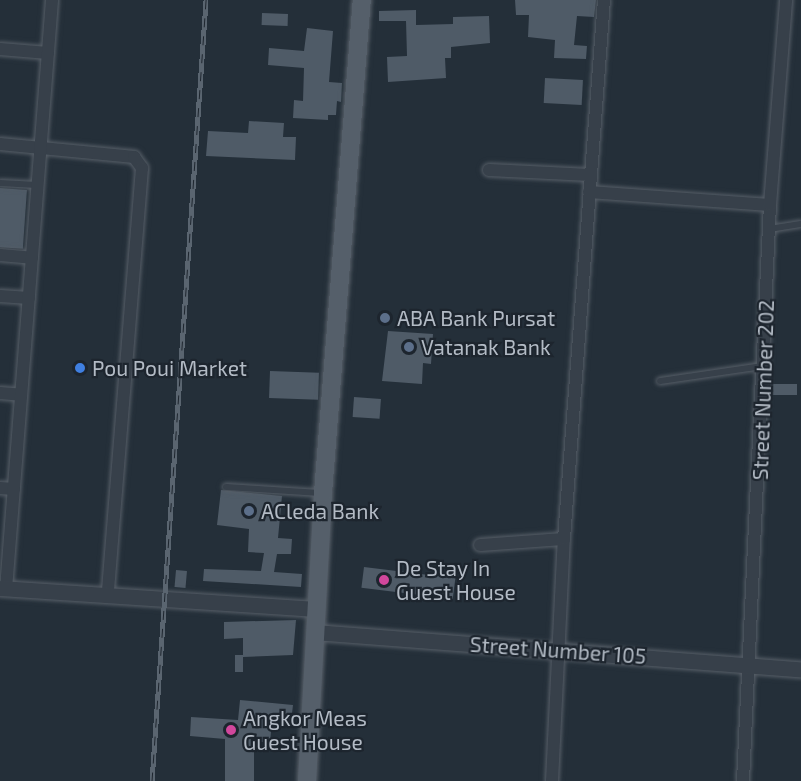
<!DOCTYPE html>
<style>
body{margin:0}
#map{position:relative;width:801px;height:781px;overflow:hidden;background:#242f39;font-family:"Exo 2",sans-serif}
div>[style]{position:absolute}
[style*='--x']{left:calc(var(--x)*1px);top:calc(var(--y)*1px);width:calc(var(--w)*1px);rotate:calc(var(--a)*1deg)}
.building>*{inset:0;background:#4f5b67;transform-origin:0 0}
.roads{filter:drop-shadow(0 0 2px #565e67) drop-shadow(0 0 2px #565e67)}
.service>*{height:6px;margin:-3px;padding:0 3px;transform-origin:3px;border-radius:3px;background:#37404a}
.minor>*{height:12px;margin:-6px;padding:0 6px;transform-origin:6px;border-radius:6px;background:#37404a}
.tertiary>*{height:15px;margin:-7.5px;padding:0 7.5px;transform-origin:7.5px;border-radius:7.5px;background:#37404a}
.primary>*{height:18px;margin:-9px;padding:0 9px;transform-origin:9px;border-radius:9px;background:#555f6a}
.rail>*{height:5px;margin-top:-2.5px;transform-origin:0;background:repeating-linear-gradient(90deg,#1d252e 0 9px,#5a6570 0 18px);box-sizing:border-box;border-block:2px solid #5a6570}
.dots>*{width:16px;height:16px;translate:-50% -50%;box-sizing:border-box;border:3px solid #1d252e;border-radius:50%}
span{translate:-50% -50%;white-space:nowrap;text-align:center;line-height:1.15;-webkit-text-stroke:4.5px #1d252e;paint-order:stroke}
.poi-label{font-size:21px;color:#b3bbc5}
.left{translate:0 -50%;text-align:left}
.street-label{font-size:21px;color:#b3bbc5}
</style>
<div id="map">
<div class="building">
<div style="clip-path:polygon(515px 0,596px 0,594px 17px,577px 16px,574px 45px,587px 46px,586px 59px,554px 58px,555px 40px,528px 37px,529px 15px,516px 15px)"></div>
<div style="clip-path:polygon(416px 10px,416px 25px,453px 24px,453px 17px,489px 16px,490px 43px,451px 47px,451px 58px,445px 58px,446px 78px,388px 82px,387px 57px,407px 56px,406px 21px,379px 21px,379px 11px)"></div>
<div style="left:262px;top:13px;width:26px;height:12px;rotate:2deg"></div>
<div style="clip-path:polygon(307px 28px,333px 31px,329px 82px,342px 83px,341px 102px,337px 101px,336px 115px,328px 115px,328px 120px,293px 118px,294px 100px,303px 101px,304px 68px,268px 65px,269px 48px,304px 51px)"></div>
<div style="left:545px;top:78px;width:38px;height:25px;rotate:3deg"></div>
<div style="clip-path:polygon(249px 121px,284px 123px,283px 137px,296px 137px,295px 160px,206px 156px,208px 131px,248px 133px)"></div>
<div style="left:0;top:188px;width:27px;height:59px;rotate:4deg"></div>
<div style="clip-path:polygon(388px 331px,433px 334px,431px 364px,423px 363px,422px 384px,382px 381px)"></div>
<div style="left:270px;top:371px;width:49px;height:27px;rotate:2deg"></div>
<div style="left:797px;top:384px;width:11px;height:27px;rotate:90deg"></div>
<div style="left:354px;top:397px;width:27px;height:20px;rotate:4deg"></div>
<div style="clip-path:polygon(221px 490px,282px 496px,278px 538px,292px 539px,291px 554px,277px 554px,274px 572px,302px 574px,301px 587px,203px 581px,204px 569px,261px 571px,264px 553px,248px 552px,249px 529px,217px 525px)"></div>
<div style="left:364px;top:567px;width:92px;height:21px;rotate:7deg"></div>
<div style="left:176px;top:570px;width:11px;height:17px;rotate:5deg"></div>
<div style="clip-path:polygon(296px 620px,293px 655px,243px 657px,243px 638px,224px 639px,224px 622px)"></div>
<div style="left:235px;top:655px;width:8px;height:17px"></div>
<div style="clip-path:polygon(240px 700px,293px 705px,291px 722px,272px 720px,270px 743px,254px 741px,254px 781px,225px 781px,225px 739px,190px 736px,191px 717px,238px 720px)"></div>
</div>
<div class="roads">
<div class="service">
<div style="--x:0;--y:183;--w:37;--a:3"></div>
<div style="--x:769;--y:229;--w:32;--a:-9"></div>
<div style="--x:660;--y:381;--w:104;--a:-8.3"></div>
<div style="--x:226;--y:487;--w:95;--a:3.6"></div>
</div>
<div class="minor">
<div style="--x:0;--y:49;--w:48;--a:4.8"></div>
<div style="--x:0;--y:144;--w:135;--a:5.5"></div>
<div style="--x:134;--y:157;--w:14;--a:54"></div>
<div style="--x:142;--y:168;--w:428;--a:94.6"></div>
<div style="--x:489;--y:170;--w:101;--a:2.8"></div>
<div style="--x:589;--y:192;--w:181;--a:4.1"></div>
<div style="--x:0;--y:255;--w:32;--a:5"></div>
<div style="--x:0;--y:296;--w:29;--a:4"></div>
<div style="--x:0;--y:393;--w:21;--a:5"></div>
<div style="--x:0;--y:488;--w:14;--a:4"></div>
<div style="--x:480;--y:545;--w:84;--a:-4.1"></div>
<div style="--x:6;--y:589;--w:591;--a:-85.53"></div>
<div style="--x:552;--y:781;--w:242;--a:-87.2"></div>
<div style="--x:564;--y:539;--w:540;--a:-85.76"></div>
<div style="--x:743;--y:781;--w:577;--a:-87.32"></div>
<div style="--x:770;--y:205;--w:206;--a:-85.5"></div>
</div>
<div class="tertiary">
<div style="--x:0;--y:588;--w:317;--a:3.8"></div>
<div style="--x:315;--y:632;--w:487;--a:4.4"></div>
</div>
<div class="primary">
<div style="--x:307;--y:781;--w:288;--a:-86.8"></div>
<div style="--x:323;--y:493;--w:495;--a:-85.5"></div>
</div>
</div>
<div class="rail">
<div style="--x:152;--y:781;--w:783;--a:-86.04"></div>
</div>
<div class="dots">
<div style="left:385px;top:318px;background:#5c6f8a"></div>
<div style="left:409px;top:347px;background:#5c6f8a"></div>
<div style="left:80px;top:368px;background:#3f7fe0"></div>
<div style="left:249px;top:511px;background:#5c6f8a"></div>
<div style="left:384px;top:580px;background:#d1479c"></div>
<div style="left:231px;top:730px;background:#d1479c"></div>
</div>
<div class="poi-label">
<span class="left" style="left:397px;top:318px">ABA Bank Pursat</span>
<span class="left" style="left:421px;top:347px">Vatanak Bank</span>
<span class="left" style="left:92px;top:368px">Pou Poui Market</span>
<span class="left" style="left:261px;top:511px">ACleda Bank</span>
<span class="left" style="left:396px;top:580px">De Stay In<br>Guest House</span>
<span class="left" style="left:243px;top:730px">Angkor Meas<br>Guest House</span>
</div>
<div class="street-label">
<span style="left:763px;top:390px;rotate:-88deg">Street Number 202</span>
<span style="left:558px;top:650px;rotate:4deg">Street Number 105</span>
</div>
</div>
